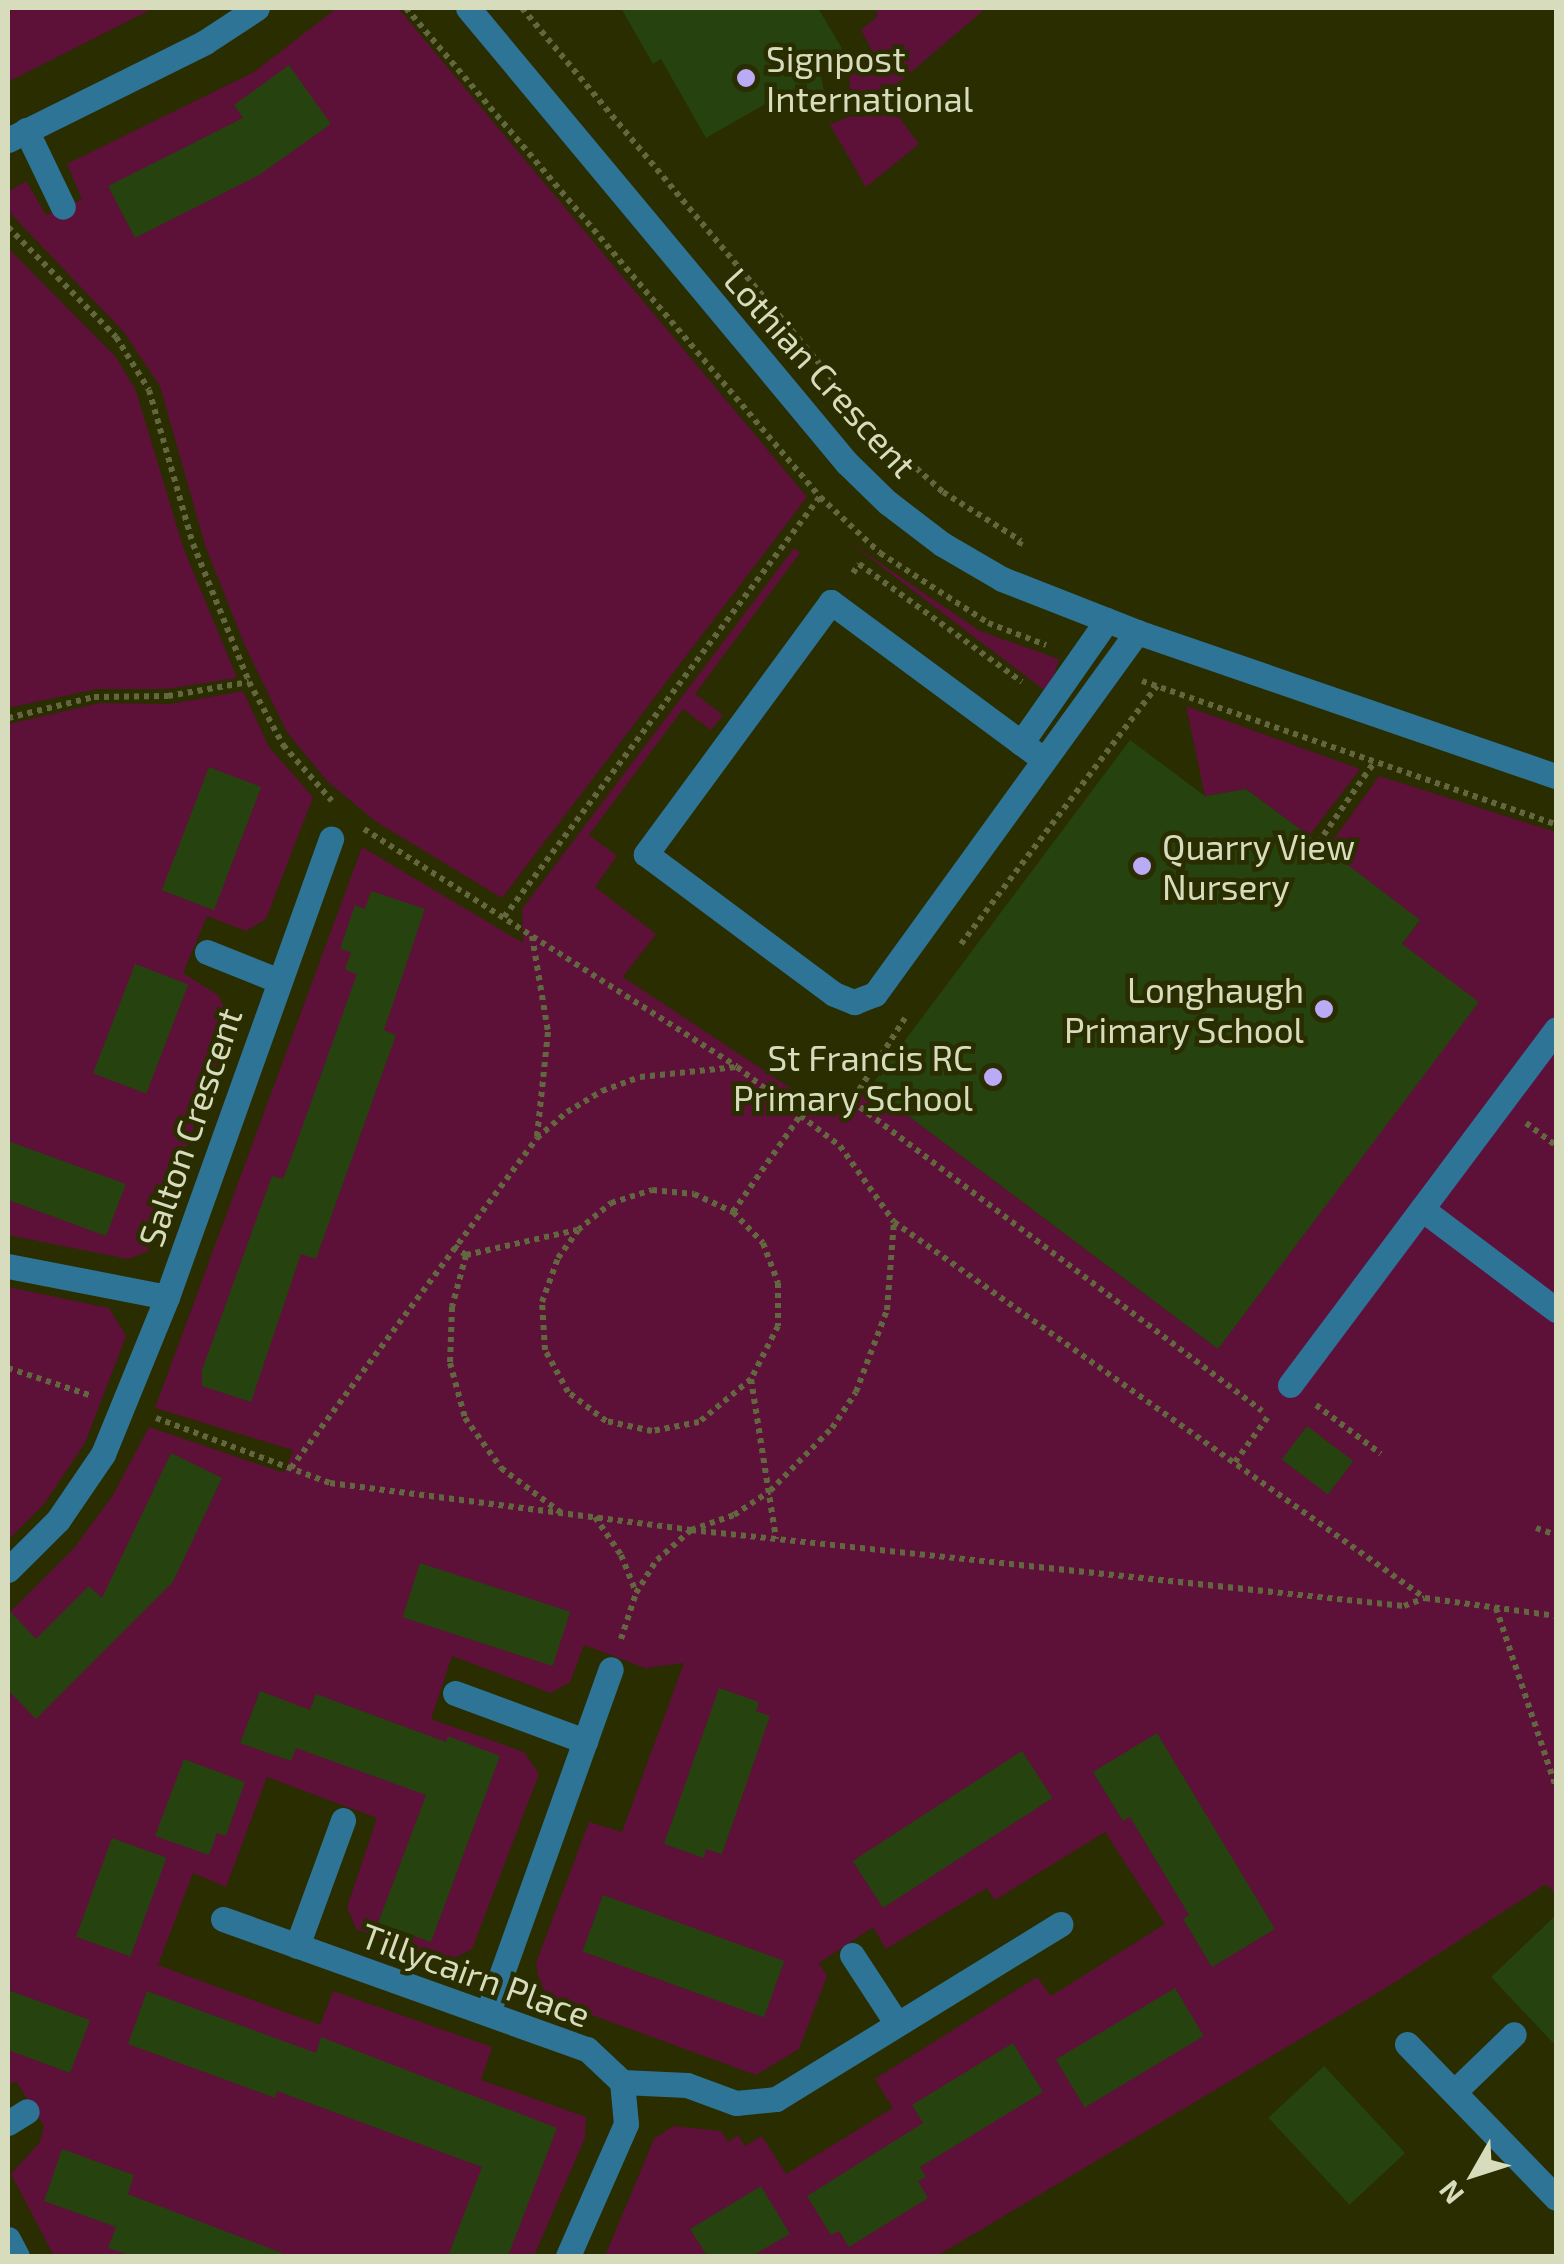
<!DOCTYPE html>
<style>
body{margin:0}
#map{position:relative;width:1564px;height:2264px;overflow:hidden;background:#292d00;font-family:"Exo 2",sans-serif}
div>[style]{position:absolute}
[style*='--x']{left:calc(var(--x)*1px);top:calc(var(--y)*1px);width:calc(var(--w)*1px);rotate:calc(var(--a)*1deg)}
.green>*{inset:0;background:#5d1038}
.building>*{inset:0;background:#25420f;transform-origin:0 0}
.path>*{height:6px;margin-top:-3px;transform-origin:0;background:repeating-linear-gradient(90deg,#63673f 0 5px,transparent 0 10px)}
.minor>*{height:25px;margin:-12.5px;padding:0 12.5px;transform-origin:12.5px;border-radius:12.5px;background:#2e7497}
.dots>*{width:28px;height:28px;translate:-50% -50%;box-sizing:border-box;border:5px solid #292d00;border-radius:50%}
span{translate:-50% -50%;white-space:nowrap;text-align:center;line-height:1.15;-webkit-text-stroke:9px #292d00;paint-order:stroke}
.poi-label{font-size:35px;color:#d7dcbd}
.left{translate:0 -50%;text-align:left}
.right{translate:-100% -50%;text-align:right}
.street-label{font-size:35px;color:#d7dcbd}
.frame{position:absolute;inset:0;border:10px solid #d7dcbd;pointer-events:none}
.north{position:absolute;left:1424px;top:2124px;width:100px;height:100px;-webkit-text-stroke:8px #292d00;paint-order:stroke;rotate:231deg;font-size:28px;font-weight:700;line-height:40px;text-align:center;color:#d7dcbd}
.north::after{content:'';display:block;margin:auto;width:35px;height:45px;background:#d7dcbd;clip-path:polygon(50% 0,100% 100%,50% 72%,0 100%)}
</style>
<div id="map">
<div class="green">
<div style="clip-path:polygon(8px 8px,154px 8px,8px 82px)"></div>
<div style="clip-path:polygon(337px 8px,398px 8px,807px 497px,502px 898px,375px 821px,327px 781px,287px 732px,245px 646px,205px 545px,160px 386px,123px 331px,8px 211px,8px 192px,26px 181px,46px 215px,82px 199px,67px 164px,254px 72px)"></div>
<div style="clip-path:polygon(874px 8px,986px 8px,883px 96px,919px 144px,866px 187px,830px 125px,852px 115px,849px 73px,874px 54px,861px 30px,878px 16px)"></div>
<div style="clip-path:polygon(8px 248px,116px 357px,136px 391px,183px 547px,237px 678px,167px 689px,97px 689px,8px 708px)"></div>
<div style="clip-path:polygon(849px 542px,980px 631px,1059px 659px,1054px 675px,1044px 690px)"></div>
<div style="clip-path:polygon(794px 548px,800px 553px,695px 694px,723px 715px,711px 730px,683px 709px,589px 835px,617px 856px,595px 887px,656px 934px,623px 977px,834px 1117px,870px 1087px,1218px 1349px,1402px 944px,1420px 921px,1327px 849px,1379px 776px,1556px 832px,1556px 1894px,1546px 1884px,1389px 1986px,937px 2256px,605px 2256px,654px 2139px,673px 2126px,721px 2131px,728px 2142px,738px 2135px,745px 2146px,762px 2136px,786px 2174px,893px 2108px,875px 2079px,1037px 1977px,1051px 1996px,1165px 1924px,1105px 1832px,995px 1900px,987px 1888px,886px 1949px,873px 1927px,819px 1963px,827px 1976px,799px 2049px,756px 2075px,551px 2000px,540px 1983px,536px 1963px,589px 1822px,622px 1832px,684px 1663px,645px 1668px,584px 1645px,570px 1682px,551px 1693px,452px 1656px,431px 1719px,524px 1752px,539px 1774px,472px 1949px,446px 1962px,356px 1929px,347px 1907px,377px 1818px,267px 1777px,226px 1887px,193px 1873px,158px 1965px,320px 2025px,333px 1991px,492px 2047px,481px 2080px,586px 2117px,585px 2138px,534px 2256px,54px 2256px,11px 2174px,40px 2142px,44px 2126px,16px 2081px,8px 2086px,8px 1614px,75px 1547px,113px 1495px,149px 1427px,284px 1473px,293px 1450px,155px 1408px,362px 847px,523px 943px,522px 909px)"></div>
<div style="clip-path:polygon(243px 691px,269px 747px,313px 797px,266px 919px,246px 931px,207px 916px,183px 973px,218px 995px,232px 1023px,148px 1251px,128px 1259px,8px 1235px,8px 724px,100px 703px,170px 704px)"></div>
<div style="clip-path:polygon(1186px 706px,1360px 769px,1309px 836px,1246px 789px,1205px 796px)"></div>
<div style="clip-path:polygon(8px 1287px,109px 1308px,126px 1336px,85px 1443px,44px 1504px,8px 1540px)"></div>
</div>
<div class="building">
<div style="clip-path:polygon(621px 8px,818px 8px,847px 57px,820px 72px,824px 91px,799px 93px,782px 113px,767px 103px,706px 138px,661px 59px,653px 64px)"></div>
<div style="clip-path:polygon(289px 65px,331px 124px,259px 175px,135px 238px,108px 186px,243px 118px,234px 105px)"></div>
<div style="clip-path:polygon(1130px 740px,1205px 796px,1246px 789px,1327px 849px,1420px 920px,1402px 944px,1479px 1002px,1218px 1349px,870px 1087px)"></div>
<div style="left:209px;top:767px;width:56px;height:132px;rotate:21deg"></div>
<div style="clip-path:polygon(371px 891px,425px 909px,384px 1030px,396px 1035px,316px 1259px,301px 1254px,251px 1402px,202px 1386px,202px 1370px,272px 1176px,283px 1179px,290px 1161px,357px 974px,345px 970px,351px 952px,340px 949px,355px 905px,365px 909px)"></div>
<div style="left:135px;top:964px;width:57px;height:117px;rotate:21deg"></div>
<div style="clip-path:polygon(8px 1141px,126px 1184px,106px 1236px,8px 1200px)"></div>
<div style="left:1307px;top:1426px;width:58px;height:42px;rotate:37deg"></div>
<div style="clip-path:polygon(171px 1453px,222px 1478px,173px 1582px,36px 1719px,8px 1690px,8px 1609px,36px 1639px,89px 1586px,102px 1598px)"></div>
<div style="left:420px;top:1563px;width:158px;height:57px;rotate:18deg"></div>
<div style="clip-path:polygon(719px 1688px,759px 1702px,756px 1711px,770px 1716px,722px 1854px,706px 1849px,704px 1858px,664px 1844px)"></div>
<div style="clip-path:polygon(260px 1691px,310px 1710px,316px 1694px,446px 1742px,448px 1736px,500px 1756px,431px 1942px,378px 1923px,426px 1795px,296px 1748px,291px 1761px,240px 1743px)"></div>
<div style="clip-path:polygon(1157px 1733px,1275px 1929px,1212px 1967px,1183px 1919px,1189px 1915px,1159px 1865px,1130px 1817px,1123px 1821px,1093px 1772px)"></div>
<div style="left:1022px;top:1751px;width:56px;height:202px;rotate:57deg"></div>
<div style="clip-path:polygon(184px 1759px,245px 1782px,226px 1836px,217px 1833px,209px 1855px,155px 1836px)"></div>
<div style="left:112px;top:1838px;width:58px;height:105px;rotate:20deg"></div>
<div style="left:603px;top:1895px;width:193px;height:60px;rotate:20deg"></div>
<div style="clip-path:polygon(1556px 1915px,1556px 2046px,1491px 1977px)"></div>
<div style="left:1175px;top:1988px;width:56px;height:139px;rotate:59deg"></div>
<div style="clip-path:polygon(8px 1990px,90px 2020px,70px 2073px,8px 2050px)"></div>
<div style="clip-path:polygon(147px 1991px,316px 2053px,321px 2037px,557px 2128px,508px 2256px,448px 2256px,482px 2167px,277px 2091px,275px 2098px,128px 2044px)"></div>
<div style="clip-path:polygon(1013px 2043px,1043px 2092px,920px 2167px,926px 2177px,918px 2181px,928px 2198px,849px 2247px,839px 2231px,831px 2235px,807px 2196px,923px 2123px,912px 2105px)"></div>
<div style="left:1324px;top:2066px;width:119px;height:76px;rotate:47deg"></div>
<div style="clip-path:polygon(62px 2149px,134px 2175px,123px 2209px,128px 2194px,282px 2253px,281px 2256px,132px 2256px,108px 2248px,116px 2227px,44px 2201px)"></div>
<div style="clip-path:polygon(761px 2186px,790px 2234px,752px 2256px,707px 2256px,690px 2229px)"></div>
</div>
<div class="path">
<div style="--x:406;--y:8;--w:641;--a:49.75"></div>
<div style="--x:820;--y:497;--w:82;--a:43"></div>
<div style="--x:880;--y:553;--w:129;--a:32.9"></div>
<div style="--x:988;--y:623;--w:62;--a:20.8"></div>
<div style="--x:522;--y:8;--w:557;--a:50.1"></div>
<div style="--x:879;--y:435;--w:86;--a:41.7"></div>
<div style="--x:943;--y:492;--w:92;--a:32.1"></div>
<div style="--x:1021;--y:541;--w:9;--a:117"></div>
<div style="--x:8;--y:227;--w:154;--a:45.5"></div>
<div style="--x:116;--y:337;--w:62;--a:58.1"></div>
<div style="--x:149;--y:390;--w:160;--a:74.1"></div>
<div style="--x:193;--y:544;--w:149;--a:67.9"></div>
<div style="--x:249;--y:682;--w:72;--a:61.6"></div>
<div style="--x:283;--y:745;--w:74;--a:48.8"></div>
<div style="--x:853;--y:573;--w:11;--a:-56"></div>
<div style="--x:859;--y:564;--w:201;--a:35.9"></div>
<div style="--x:1142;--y:681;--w:438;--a:19.1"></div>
<div style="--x:8;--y:718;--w:89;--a:-13.7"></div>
<div style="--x:94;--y:697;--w:74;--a:-0.8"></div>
<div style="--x:168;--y:696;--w:82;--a:-9.8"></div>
<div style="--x:364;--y:829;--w:442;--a:32.5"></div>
<div style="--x:737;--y:1067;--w:130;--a:37.5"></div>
<div style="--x:840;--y:1146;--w:93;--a:54.6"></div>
<div style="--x:894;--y:1222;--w:651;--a:35.3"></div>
<div style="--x:1425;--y:1598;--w:132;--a:7.8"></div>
<div style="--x:1318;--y:843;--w:96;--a:-55.2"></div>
<div style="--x:504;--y:917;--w:529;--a:-53.07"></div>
<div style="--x:532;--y:936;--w:97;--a:80.5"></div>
<div style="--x:548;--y:1032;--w:106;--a:96"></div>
<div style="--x:961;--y:944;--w:324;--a:-52.8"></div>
<div style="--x:905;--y:1018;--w:98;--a:122.6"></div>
<div style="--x:852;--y:1101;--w:514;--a:37.09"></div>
<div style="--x:1526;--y:1123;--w:38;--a:37"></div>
<div style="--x:652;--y:1190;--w:42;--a:5.4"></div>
<div style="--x:694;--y:1194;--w:43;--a:24.8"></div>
<div style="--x:733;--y:1212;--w:43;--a:45.9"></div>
<div style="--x:763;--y:1243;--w:43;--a:69.4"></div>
<div style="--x:778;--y:1283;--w:43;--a:90"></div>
<div style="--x:778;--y:1326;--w:59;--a:117"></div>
<div style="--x:751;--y:1379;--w:67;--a:140.4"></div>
<div style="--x:699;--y:1422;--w:48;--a:169.2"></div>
<div style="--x:652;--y:1431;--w:47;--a:-167.7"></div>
<div style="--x:606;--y:1421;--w:48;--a:-142.7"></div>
<div style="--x:568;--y:1392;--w:48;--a:-118.7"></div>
<div style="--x:545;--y:1350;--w:48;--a:-93.6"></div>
<div style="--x:542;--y:1302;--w:47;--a:-70"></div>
<div style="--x:558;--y:1258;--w:34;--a:-54"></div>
<div style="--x:578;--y:1230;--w:43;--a:-39.3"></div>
<div style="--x:611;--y:1203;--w:43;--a:-17.6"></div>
<div style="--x:733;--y:1212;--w:117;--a:-55.1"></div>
<div style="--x:454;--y:1246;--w:15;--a:37"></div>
<div style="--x:466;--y:1255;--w:54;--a:105.1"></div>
<div style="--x:452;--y:1307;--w:56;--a:92"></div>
<div style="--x:450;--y:1363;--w:57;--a:74.7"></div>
<div style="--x:465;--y:1418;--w:62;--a:54.2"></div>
<div style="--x:501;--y:1468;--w:74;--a:36.7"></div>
<div style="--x:466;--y:1255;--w:114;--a:-12.7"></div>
<div style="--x:8;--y:1368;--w:89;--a:18.4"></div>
<div style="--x:751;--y:1379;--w:162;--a:81.1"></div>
<div style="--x:1316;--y:1405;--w:81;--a:37"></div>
<div style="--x:156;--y:1418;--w:186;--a:20.5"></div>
<div style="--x:330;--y:1483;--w:364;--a:7.4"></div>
<div style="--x:691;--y:1530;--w:717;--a:6.08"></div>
<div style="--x:1404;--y:1606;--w:22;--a:-21"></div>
<div style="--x:1235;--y:1462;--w:59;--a:-53.9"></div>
<div style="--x:291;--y:1468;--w:412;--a:-53.3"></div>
<div style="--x:537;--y:1138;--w:40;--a:-41"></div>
<div style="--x:567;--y:1112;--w:41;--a:-31"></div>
<div style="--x:602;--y:1091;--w:40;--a:-20.2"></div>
<div style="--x:640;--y:1077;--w:97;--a:-5.9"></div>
<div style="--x:595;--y:1517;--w:46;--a:55.6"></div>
<div style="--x:621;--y:1555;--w:40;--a:68"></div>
<div style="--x:1536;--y:1528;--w:21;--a:19"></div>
<div style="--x:1496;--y:1608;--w:189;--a:71.5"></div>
<div style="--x:621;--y:1639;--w:48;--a:-71.9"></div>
<div style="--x:636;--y:1593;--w:39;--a:-58"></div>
<div style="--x:657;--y:1560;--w:45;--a:-41.4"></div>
<div style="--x:691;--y:1530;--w:46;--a:-19.2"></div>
<div style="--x:734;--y:1515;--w:43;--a:-33.7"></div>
<div style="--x:770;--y:1491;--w:88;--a:-45.5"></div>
<div style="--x:832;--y:1428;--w:43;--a:-56.3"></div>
<div style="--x:856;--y:1392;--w:88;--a:-69.3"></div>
<div style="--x:887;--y:1310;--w:88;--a:-85.5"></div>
</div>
<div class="minor">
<div style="--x:468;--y:8;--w:592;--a:50.21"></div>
<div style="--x:847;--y:463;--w:56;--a:44.3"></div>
<div style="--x:887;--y:502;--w:69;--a:37.4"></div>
<div style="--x:942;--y:544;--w:69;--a:30.3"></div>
<div style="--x:1002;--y:579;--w:145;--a:21.4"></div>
<div style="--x:1137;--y:632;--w:443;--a:19"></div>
<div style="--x:26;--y:130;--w:85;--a:64.3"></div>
<div style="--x:8;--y:140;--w:220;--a:-26.4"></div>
<div style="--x:205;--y:42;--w:62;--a:-33.2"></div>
<div style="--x:1021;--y:743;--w:150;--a:-55"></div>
<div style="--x:1043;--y:759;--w:264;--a:-143.5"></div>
<div style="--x:831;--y:602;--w:313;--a:126.3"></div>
<div style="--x:646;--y:854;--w:234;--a:36.7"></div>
<div style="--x:834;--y:994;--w:22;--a:22"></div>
<div style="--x:854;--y:1002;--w:22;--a:-21"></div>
<div style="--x:875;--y:994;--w:447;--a:-54.1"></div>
<div style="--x:207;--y:952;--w:75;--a:21.8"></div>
<div style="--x:1422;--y:1209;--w:168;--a:37"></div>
<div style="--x:8;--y:1266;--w:162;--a:11"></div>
<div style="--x:1290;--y:1385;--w:444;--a:-53.2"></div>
<div style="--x:8;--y:1570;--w:71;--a:-45"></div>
<div style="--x:58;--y:1520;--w:80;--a:-55.7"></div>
<div style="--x:103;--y:1454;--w:170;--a:-67.8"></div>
<div style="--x:167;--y:1297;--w:487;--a:-70.3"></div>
<div style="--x:455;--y:1693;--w:139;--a:20.3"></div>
<div style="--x:223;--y:1919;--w:387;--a:19.7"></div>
<div style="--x:587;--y:2049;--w:48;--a:43.3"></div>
<div style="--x:297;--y:1946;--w:134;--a:-69.9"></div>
<div style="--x:852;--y:1955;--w:82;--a:56.9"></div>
<div style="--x:488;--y:2012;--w:364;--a:-70.3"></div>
<div style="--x:1407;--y:2044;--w:214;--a:45.9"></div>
<div style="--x:622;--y:2082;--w:65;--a:2.6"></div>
<div style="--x:687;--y:2085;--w:52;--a:20.2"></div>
<div style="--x:736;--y:2103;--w:40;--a:-5.7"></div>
<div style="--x:776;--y:2099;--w:334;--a:-31.6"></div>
<div style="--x:1454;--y:2092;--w:83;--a:-44"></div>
<div style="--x:8;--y:2123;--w:22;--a:-32"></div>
<div style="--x:8;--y:2239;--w:19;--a:62"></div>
<div style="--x:568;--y:2256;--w:144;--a:-66.3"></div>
<div style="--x:626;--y:2124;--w:42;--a:-95.4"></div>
</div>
<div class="dots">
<div style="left:746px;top:78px;background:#bbaaf6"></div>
<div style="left:1142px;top:866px;background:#bbaaf6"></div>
<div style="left:1324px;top:1009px;background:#bbaaf6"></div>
<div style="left:993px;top:1077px;background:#bbaaf6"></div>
</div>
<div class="poi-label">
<span class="left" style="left:766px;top:78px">Signpost<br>International</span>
<span class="left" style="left:1162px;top:866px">Quarry View<br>Nursery</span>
<span class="right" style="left:1304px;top:1009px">Longhaugh<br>Primary School</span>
<span class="right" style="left:973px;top:1077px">St Francis RC<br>Primary School</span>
</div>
<div class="street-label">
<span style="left:821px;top:372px;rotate:48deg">Lothian Crescent</span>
<span style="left:189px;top:1127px;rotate:-71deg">Salton Crescent</span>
<span style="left:476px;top:1974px;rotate:20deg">Tillycairn Place</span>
</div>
<div class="frame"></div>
<div class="north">N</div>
</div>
